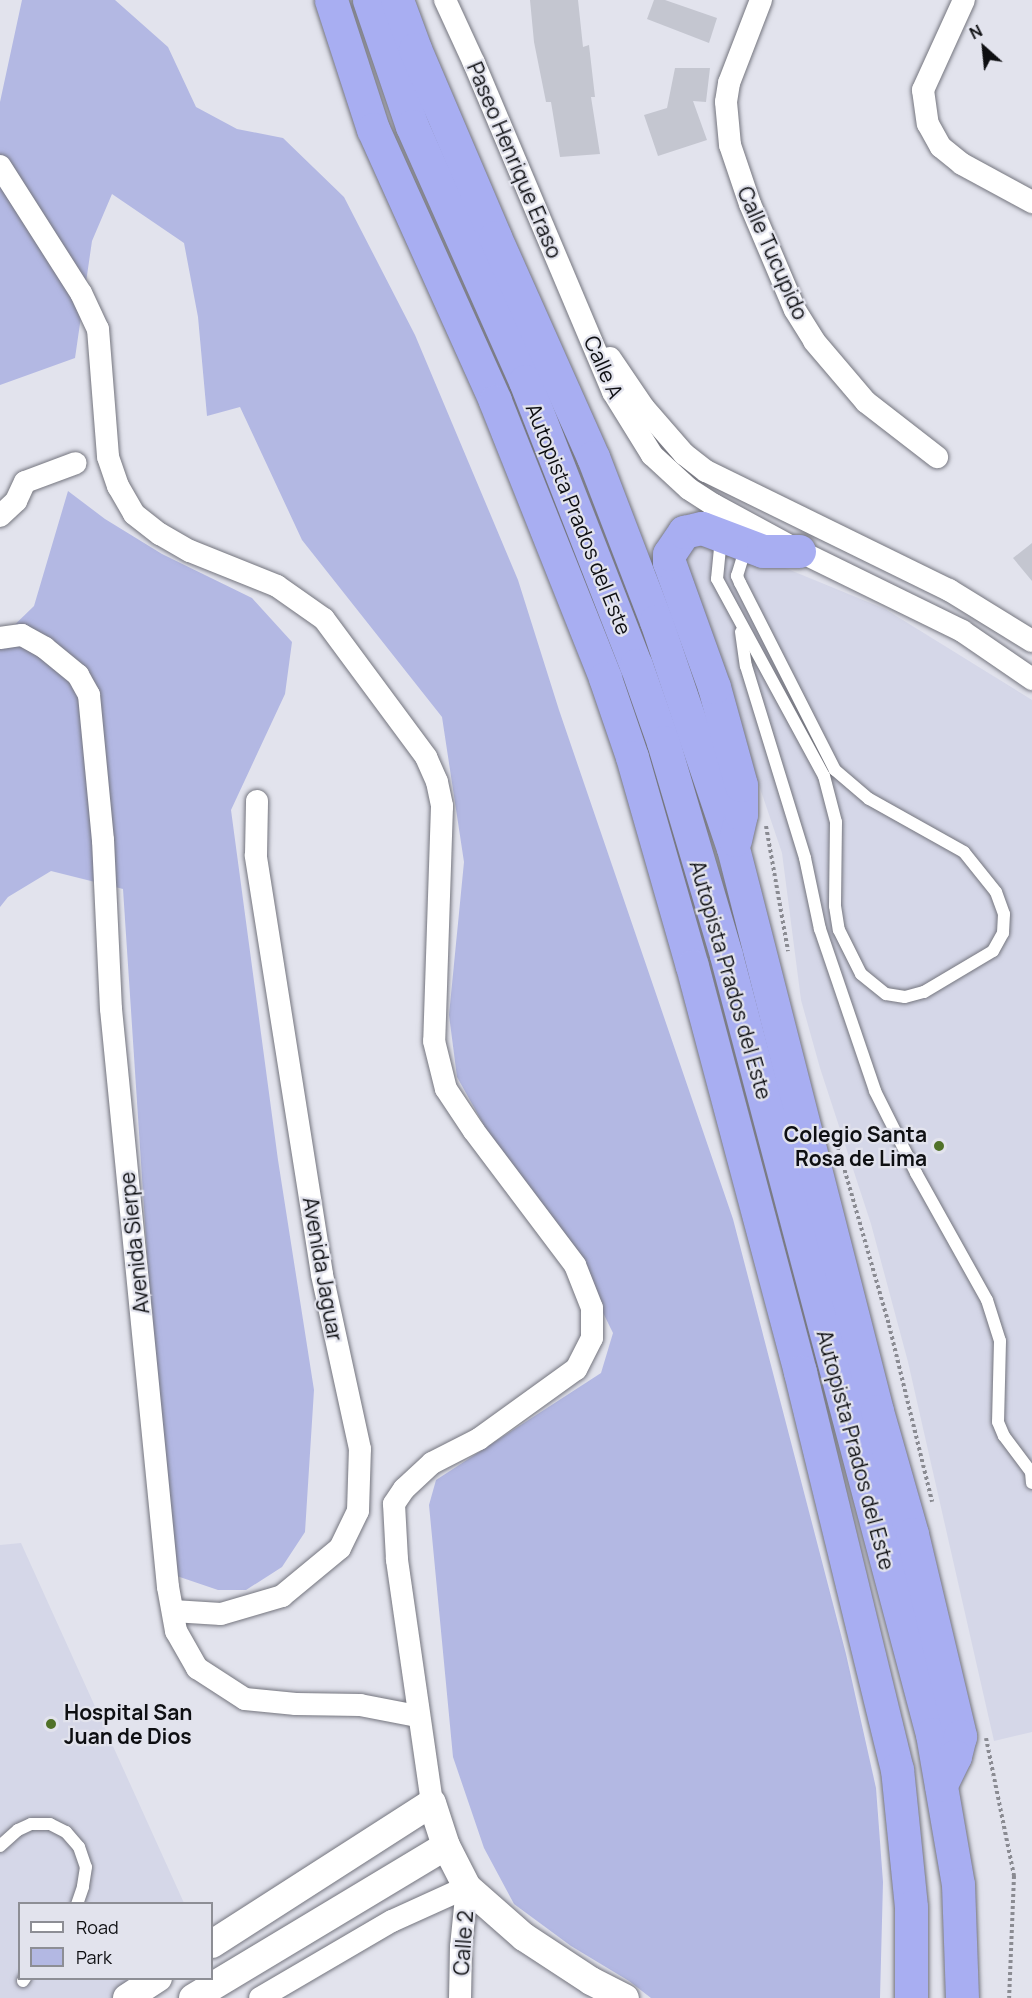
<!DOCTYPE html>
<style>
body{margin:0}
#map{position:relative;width:1032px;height:1998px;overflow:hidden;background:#e2e3ed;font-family:Manrope,sans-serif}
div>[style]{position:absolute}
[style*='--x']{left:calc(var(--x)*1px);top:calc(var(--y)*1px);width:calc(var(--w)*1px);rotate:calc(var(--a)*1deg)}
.built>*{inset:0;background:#d5d7e8}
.green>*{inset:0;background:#b3b8e3}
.building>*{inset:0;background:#c4c6d0}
.path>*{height:4px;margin-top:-2px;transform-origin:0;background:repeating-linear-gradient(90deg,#8a8b92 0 3px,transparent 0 6px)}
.roads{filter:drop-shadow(0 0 2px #74757e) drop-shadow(0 0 2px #74757e)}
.service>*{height:12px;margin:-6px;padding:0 6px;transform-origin:6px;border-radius:6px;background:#fff}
.minor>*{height:22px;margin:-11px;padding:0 11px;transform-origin:11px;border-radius:11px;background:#fff}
.tertiary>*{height:28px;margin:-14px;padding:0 14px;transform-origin:14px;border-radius:14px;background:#fff}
.motorway>*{height:33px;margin:-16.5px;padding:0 16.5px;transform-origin:16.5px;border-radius:16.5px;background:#a8aef2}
.dots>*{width:16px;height:16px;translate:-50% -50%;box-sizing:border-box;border:3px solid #e2e3ed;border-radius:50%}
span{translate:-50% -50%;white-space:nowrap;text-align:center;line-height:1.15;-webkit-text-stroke:4.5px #e2e3ed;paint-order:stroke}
.street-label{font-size:21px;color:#0e0f12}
.poi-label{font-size:21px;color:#0e0f12;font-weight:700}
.right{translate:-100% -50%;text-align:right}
.left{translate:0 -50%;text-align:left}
.legend{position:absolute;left:18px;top:1902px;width:195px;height:78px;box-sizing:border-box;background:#e2e3ed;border:2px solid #8d8e95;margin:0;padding:8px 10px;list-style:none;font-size:18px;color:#0e0f12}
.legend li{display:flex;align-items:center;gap:12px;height:30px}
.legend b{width:30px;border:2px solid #8d8e95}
.north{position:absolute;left:954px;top:18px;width:60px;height:60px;-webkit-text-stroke:4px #e2e3ed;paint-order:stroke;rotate:333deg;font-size:16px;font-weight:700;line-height:24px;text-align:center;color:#0e0f12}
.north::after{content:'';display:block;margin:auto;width:21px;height:27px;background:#0e0f12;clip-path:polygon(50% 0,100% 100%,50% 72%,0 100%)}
</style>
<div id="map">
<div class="built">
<div style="clip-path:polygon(705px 535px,885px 609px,1032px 700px,1032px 1732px,994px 1741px,908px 1362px,871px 1224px,820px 1068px,801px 1000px,782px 853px,693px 591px,685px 549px)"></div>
<div style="clip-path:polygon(21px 1543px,184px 1903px,20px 1904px,20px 1978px,156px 1979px,125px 1998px,0 1998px,0 1545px)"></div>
</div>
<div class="green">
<div style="clip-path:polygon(22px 0,115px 0,168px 47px,196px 107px,237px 129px,283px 138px,344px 197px,415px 335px,518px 580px,559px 710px,733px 1219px,846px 1654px,876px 1788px,883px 1882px,880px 1998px,651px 1998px,629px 1981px,571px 1946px,514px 1904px,484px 1848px,453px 1757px,429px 1505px,436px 1480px,601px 1373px,613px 1333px,578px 1262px,509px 1170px,457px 1077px,449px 1015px,464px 862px,442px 717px,302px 540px,240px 407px,207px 416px,198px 317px,184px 243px,112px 194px,92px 241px,75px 358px,0 385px,0 102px)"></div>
<div style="clip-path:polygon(68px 491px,105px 519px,162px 554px,252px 598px,292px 642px,285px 694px,231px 810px,278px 1160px,314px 1390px,305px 1532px,282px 1567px,246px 1590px,218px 1590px,168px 1573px,123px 889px,51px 871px,8px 897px,0 907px,0 639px,34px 606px)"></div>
</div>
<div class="building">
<div style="clip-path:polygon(530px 0,578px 0,583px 47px,589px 45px,595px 97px,591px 97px,600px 154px,560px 157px,551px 102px,546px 102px,534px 42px)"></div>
<div style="clip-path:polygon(654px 0,665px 0,717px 18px,709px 43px,647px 19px)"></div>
<div style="clip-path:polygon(675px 68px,710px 68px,706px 102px,693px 101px,707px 140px,658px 156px,644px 115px,667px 108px)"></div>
<div style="clip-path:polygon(1032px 543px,1032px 581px,1013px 558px)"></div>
</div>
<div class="path">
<div style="--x:766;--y:826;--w:127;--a:80"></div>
<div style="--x:838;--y:1147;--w:185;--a:74"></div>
<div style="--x:889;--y:1325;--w:182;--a:76.3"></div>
<div style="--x:986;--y:1738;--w:141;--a:78.5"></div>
<div style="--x:1014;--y:1876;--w:122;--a:92.3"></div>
</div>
<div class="roads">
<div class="service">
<div style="--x:721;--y:538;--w:41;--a:95.6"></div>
<div style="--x:717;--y:579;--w:224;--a:61.5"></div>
<div style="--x:824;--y:776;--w:48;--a:75.4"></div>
<div style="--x:836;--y:822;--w:84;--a:90.7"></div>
<div style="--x:835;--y:906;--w:24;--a:81"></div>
<div style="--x:839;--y:930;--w:49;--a:63.4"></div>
<div style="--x:861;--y:974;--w:32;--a:39"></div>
<div style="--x:886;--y:994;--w:19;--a:9"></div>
<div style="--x:905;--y:997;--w:20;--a:-15"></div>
<div style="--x:924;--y:992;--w:80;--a:-30.7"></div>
<div style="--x:993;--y:951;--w:21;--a:-61"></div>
<div style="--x:1003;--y:933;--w:19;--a:-87"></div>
<div style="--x:1004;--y:914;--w:23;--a:-110"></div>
<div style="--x:996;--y:892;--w:51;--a:-128.7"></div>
<div style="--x:964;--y:852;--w:109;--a:-150.8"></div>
<div style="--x:869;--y:799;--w:45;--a:-139.5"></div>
<div style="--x:835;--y:770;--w:210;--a:-116.9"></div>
<div style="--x:740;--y:583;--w:8;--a:-113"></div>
<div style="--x:737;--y:576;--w:17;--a:-73"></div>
<div style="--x:742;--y:560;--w:14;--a:-54"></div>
<div style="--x:741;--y:632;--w:34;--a:82"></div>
<div style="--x:746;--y:666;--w:201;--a:72.9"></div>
<div style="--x:805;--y:858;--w:73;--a:78.1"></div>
<div style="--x:820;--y:929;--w:171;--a:71.2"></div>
<div style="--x:875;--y:1091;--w:92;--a:63.4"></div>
<div style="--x:916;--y:1173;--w:145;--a:60.8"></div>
<div style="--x:987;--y:1300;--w:43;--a:72.4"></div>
<div style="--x:1000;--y:1341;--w:81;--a:91.4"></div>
<div style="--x:998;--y:1422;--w:15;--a:67"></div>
<div style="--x:1004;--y:1436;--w:45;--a:53.1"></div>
<div style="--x:1031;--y:1472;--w:11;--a:85"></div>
<div style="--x:0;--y:1846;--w:24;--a:-42"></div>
<div style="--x:18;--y:1830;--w:14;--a:-25"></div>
<div style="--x:31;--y:1824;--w:19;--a:0"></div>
<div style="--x:50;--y:1824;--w:18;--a:27"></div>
<div style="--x:66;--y:1832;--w:20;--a:49"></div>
<div style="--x:79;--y:1847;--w:21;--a:71"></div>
<div style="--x:86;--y:1867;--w:20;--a:99"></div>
<div style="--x:83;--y:1887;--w:18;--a:109"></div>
<div style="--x:23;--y:1981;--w:4;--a:-56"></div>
</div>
<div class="minor">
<div style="--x:445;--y:0;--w:69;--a:65.3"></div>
<div style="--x:474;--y:63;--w:357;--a:67.1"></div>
<div style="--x:613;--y:392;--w:74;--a:58.2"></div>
<div style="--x:652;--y:455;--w:50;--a:42.6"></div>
<div style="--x:689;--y:489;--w:30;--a:33"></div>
<div style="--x:714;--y:505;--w:97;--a:28.4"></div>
<div style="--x:799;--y:551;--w:182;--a:26.1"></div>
<div style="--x:962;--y:631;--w:85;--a:34.4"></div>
<div style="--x:761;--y:0;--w:89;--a:111.1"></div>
<div style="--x:729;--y:83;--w:19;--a:99"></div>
<div style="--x:726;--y:102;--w:43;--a:84.7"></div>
<div style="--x:730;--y:145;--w:62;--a:71.3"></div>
<div style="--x:750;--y:204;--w:115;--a:67"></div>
<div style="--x:795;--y:310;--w:36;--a:58"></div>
<div style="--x:814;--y:341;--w:80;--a:49.6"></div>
<div style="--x:866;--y:402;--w:90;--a:37.8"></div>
<div style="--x:964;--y:0;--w:99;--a:114.5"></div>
<div style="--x:923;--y:90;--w:34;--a:82"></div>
<div style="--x:928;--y:124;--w:26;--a:61"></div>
<div style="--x:941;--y:147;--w:27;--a:39"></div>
<div style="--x:962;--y:164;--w:80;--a:28.5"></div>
<div style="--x:0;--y:166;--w:151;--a:57.5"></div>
<div style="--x:81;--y:293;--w:40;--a:65"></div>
<div style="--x:98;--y:329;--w:128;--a:85.5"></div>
<div style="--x:108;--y:457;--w:31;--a:71"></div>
<div style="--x:118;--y:486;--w:32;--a:60"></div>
<div style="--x:134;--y:514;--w:33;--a:38"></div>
<div style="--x:160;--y:534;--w:34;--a:30"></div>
<div style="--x:190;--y:551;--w:94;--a:21.9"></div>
<div style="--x:277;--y:586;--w:57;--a:35.1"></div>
<div style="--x:324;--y:619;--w:172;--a:53.5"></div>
<div style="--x:426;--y:757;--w:27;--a:66"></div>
<div style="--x:437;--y:782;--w:25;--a:78"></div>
<div style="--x:442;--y:806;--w:235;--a:91.9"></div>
<div style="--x:434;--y:1041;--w:49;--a:76"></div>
<div style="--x:446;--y:1089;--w:50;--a:56.3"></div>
<div style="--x:474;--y:1131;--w:168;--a:53"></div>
<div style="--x:575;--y:1265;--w:46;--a:68.4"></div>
<div style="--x:592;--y:1308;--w:30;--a:90"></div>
<div style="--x:592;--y:1338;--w:35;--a:117"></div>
<div style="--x:576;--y:1369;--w:120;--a:144.2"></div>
<div style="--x:479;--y:1439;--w:53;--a:152.9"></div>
<div style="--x:432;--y:1463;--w:38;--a:137"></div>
<div style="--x:404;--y:1489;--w:18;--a:124"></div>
<div style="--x:394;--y:1504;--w:56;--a:86.9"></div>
<div style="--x:397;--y:1560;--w:246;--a:81.8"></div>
<div style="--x:610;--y:358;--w:60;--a:55.8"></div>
<div style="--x:644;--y:408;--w:61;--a:49"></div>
<div style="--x:684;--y:454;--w:28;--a:38"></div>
<div style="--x:706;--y:471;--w:271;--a:26.1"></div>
<div style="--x:949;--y:590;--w:97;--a:31.6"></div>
<div style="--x:0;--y:516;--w:22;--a:-43"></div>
<div style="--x:16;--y:501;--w:21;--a:-65"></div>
<div style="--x:25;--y:482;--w:54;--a:-20.4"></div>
<div style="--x:0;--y:638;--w:22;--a:-8"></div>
<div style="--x:22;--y:635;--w:26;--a:29"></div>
<div style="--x:45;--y:648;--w:43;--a:39.3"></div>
<div style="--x:78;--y:675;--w:23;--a:61"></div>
<div style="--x:89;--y:695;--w:146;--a:84.5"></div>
<div style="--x:103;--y:840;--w:169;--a:87.3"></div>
<div style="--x:111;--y:1009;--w:581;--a:84.37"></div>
<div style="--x:168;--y:1587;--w:45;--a:79.7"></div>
<div style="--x:176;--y:1631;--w:43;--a:60.4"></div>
<div style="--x:197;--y:1668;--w:57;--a:32.9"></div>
<div style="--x:245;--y:1699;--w:51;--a:5.6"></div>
<div style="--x:296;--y:1704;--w:64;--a:0.9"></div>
<div style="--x:360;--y:1705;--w:58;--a:10.9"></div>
<div style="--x:173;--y:1611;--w:48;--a:3.6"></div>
<div style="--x:221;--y:1614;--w:64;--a:-16.4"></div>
<div style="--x:282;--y:1596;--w:75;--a:-39.6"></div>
<div style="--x:340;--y:1548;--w:41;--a:-64.1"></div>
<div style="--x:358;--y:1511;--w:62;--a:-88.2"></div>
<div style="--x:360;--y:1449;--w:179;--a:-102.3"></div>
<div style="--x:322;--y:1274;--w:424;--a:-99"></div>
<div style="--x:256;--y:855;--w:54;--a:-88.9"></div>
<div style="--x:260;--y:1998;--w:153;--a:-30.3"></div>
<div style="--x:392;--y:1921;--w:82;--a:-24.4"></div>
<div style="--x:467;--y:1887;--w:60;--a:95.7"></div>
<div style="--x:461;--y:1947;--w:51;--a:91.1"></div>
</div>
<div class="tertiary">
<div style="--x:212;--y:1944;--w:261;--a:-32.7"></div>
<div style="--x:432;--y:1803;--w:45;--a:72"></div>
<div style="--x:446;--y:1846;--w:46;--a:62.9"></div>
<div style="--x:467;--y:1887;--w:76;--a:41.3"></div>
<div style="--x:524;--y:1937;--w:80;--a:33.3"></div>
<div style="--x:591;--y:1981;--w:38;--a:27"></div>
<div style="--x:127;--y:1998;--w:37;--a:-33"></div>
<div style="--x:193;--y:1998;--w:295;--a:-31"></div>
</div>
<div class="motorway">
<div style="--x:331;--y:0;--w:136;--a:72"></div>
<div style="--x:373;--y:129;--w:298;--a:65.8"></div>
<div style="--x:495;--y:401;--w:298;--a:68.3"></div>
<div style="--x:605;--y:678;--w:83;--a:71.1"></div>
<div style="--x:632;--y:757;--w:217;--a:74"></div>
<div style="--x:692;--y:966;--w:420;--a:75.1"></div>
<div style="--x:800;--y:1372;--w:409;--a:76.3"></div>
<div style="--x:897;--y:1769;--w:139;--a:84.2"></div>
<div style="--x:911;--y:1907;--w:91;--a:90"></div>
<div style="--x:369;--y:0;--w:133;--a:71.2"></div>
<div style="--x:412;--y:126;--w:279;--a:66.1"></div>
<div style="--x:525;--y:381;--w:305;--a:68.7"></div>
<div style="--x:636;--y:665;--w:82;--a:70.7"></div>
<div style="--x:663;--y:742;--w:222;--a:73.5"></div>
<div style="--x:726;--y:955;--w:806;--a:75.19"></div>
<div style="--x:932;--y:1734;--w:152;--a:80.2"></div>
<div style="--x:958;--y:1884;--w:114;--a:88"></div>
<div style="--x:397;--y:0;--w:52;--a:69.8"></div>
<div style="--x:415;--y:49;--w:204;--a:66.9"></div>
<div style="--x:495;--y:237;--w:241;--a:66"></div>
<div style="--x:593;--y:457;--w:176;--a:69"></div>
<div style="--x:656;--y:621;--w:240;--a:71.3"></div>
<div style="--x:733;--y:848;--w:581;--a:75.65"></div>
<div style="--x:877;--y:1411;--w:128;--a:74.1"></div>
<div style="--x:912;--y:1534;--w:208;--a:76.6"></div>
<div style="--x:960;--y:1736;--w:21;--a:104"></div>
<div style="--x:955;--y:1756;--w:32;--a:116"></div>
<div style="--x:735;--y:840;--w:27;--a:-77"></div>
<div style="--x:741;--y:814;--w:29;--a:-90"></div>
<div style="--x:741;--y:785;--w:102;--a:-105.4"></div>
<div style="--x:714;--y:687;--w:133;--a:-109.8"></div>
<div style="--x:669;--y:562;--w:8;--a:-90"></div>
<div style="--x:669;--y:554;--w:27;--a:-56"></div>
<div style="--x:684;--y:532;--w:18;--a:-13"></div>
<div style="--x:702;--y:528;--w:65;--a:20.7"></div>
<div style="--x:763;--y:551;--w:36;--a:0"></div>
</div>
</div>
<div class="dots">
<div style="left:939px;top:1146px;background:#507128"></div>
<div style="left:51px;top:1724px;background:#507128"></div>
</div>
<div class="street-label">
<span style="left:515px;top:160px;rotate:67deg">Paseo Henrique Eraso</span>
<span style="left:773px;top:253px;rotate:66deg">Calle Tucupido</span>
<span style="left:604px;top:367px;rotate:66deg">Calle A</span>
<span style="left:579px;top:519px;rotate:68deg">Autopista Prados del Este</span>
<span style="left:731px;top:980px;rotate:74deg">Autopista Prados del Este</span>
<span style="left:134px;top:1243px;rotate:-96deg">Avenida Sierpe</span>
<span style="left:323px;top:1269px;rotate:80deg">Avenida Jaguar</span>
<span style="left:856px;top:1450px;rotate:75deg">Autopista Prados del Este</span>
<span style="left:463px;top:1943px;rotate:-86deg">Calle 2</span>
</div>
<div class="poi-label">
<span class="right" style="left:927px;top:1146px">Colegio Santa<br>Rosa de Lima</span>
<span class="left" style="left:64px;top:1724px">Hospital San<br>Juan de Dios</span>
</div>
<ul class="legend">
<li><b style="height:8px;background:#fff"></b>Road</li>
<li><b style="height:16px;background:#b3b8e3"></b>Park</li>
</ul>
<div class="north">N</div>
</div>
